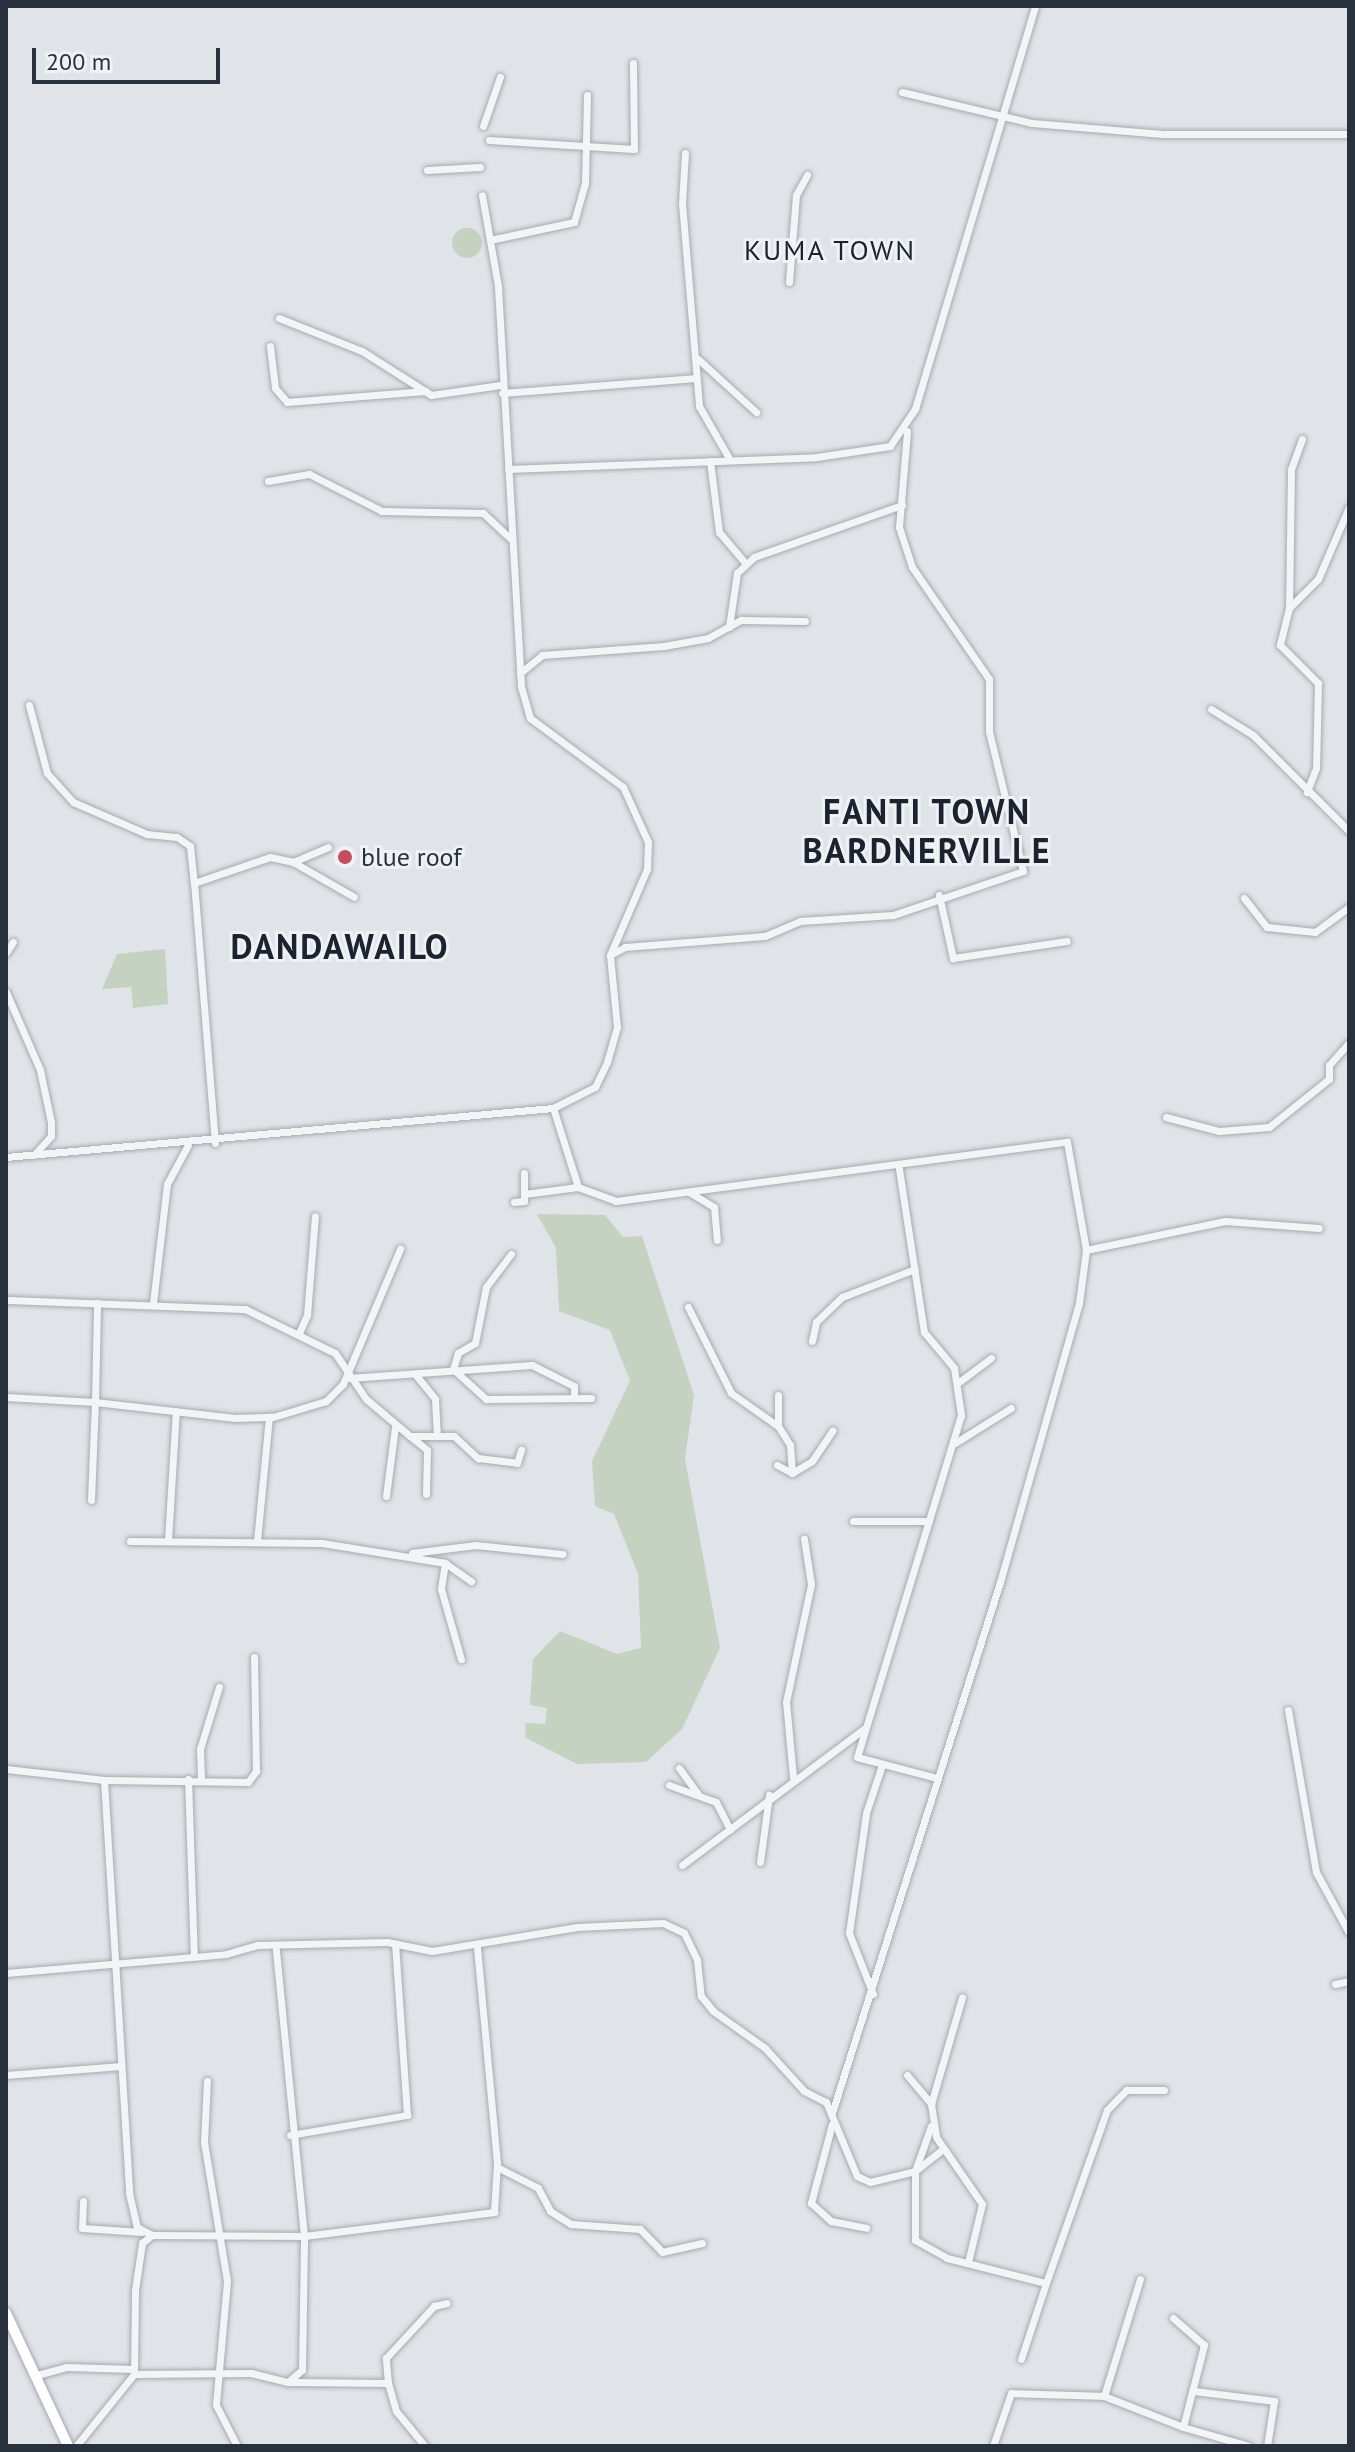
<!DOCTYPE html>
<style>
body{margin:0}
#map{position:relative;width:1355px;height:2452px;overflow:hidden;background:#e0e3e8;font-family:"PT Sans",sans-serif}
div>[style]{position:absolute}
[style*='--x']{left:calc(var(--x)*1px);top:calc(var(--y)*1px);width:calc(var(--w)*1px);rotate:calc(var(--a)*1deg)}
.green>*{inset:0;background:#c5d1c1}
.round{border-radius:50%}
.roads{filter:drop-shadow(0 0 2px #a6aab2) drop-shadow(0 0 2px #a6aab2)}
.minor>*{height:7px;margin:-3.5px;padding:0 3.5px;transform-origin:3.5px;border-radius:3.5px;background:#f2f4f6}
.secondary>*{height:10px;margin:-5px;padding:0 5px;transform-origin:5px;border-radius:5px;background:#fff}
.dots>*{width:22px;height:22px;translate:-50% -50%;box-sizing:border-box;border:4px solid #eff2f5;border-radius:50%}
span{translate:-50% -50%;white-space:nowrap;text-align:center;line-height:1.15;-webkit-text-stroke:6px #eff2f5;paint-order:stroke}
.poi-label{font-size:26px;color:#2a313e}
.left{translate:0 -50%;text-align:left}
.neighbourhood-label{font-size:28px;color:#1c222f;letter-spacing:2px}
.district-label{font-size:34px;color:#1c222f;font-weight:700;letter-spacing:2px}
.frame{position:absolute;inset:0;border:8px solid #2a313e;pointer-events:none}
.scale{position:absolute;left:32px;top:48px;width:188px;height:36px;box-sizing:border-box;border:4px solid #2a313e;border-top:0;padding-left:10px;font-size:24px;line-height:28px;white-space:nowrap;color:#2a313e;-webkit-text-stroke:6px #eff2f5;paint-order:stroke}
</style>
<div id="map">
<div class="green">
<div class="round" style="left:452px;top:228px;width:30px;height:30px"></div>
<div style="clip-path:polygon(165px 949px,168px 1004px,133px 1008px,131px 987px,102px 989px,117px 954px)"></div>
<div style="clip-path:polygon(537px 1214px,605px 1215px,623px 1237px,642px 1236px,694px 1395px,685px 1459px,720px 1648px,682px 1729px,646px 1762px,577px 1764px,526px 1738px,525px 1723px,545px 1724px,547px 1708px,530px 1705px,533px 1659px,560px 1631px,617px 1654px,641px 1648px,638px 1574px,614px 1514px,595px 1506px,592px 1461px,630px 1381px,610px 1330px,559px 1311px,556px 1248px)"></div>
</div>
<div class="roads">
<div class="minor">
<div style="--x:902;--y:92;--w:134;--a:13.4"></div>
<div style="--x:1032;--y:123;--w:131;--a:4.8"></div>
<div style="--x:1163;--y:134;--w:186;--a:0"></div>
<div style="--x:483;--y:126;--w:52;--a:-70.9"></div>
<div style="--x:489;--y:140;--w:145;--a:3.6"></div>
<div style="--x:634;--y:149;--w:86;--a:-90.7"></div>
<div style="--x:685;--y:153;--w:50;--a:93.4"></div>
<div style="--x:682;--y:203;--w:204;--a:85.2"></div>
<div style="--x:699;--y:406;--w:62;--a:60.1"></div>
<div style="--x:427;--y:170;--w:53;--a:-3.2"></div>
<div style="--x:490;--y:240;--w:86;--a:-12.1"></div>
<div style="--x:574;--y:222;--w:41;--a:-74.2"></div>
<div style="--x:585;--y:183;--w:88;--a:-88.7"></div>
<div style="--x:789;--y:282;--w:87;--a:-85.4"></div>
<div style="--x:796;--y:195;--w:23;--a:-61"></div>
<div style="--x:279;--y:318;--w:89;--a:21.7"></div>
<div style="--x:362;--y:351;--w:82;--a:32.5"></div>
<div style="--x:431;--y:395;--w:70;--a:-8.2"></div>
<div style="--x:270;--y:346;--w:42;--a:83.2"></div>
<div style="--x:275;--y:388;--w:18;--a:49"></div>
<div style="--x:287;--y:402;--w:139;--a:-4.5"></div>
<div style="--x:698;--y:359;--w:79;--a:42.4"></div>
<div style="--x:502;--y:393;--w:195;--a:-4.4"></div>
<div style="--x:1302;--y:439;--w:33;--a:110"></div>
<div style="--x:1291;--y:470;--w:138;--a:90.8"></div>
<div style="--x:1289;--y:608;--w:38;--a:104"></div>
<div style="--x:1280;--y:645;--w:54;--a:45"></div>
<div style="--x:1318;--y:683;--w:85;--a:91.3"></div>
<div style="--x:1316;--y:768;--w:26;--a:111"></div>
<div style="--x:710;--y:461;--w:72;--a:82.8"></div>
<div style="--x:719;--y:532;--w:42;--a:49.8"></div>
<div style="--x:508;--y:469;--w:309;--a:-2.2"></div>
<div style="--x:817;--y:457;--w:74;--a:-8.6"></div>
<div style="--x:890;--y:446;--w:45;--a:-56"></div>
<div style="--x:915;--y:409;--w:420;--a:-73.4"></div>
<div style="--x:268;--y:481;--w:42;--a:-9.7"></div>
<div style="--x:309;--y:474;--w:82;--a:26.9"></div>
<div style="--x:382;--y:511;--w:101;--a:1.1"></div>
<div style="--x:483;--y:513;--w:40;--a:43"></div>
<div style="--x:1289;--y:608;--w:41;--a:-45"></div>
<div style="--x:1318;--y:579;--w:78;--a:-66.7"></div>
<div style="--x:729;--y:627;--w:55;--a:-81.6"></div>
<div style="--x:737;--y:573;--w:23;--a:-43"></div>
<div style="--x:754;--y:557;--w:157;--a:-19.4"></div>
<div style="--x:520;--y:673;--w:28;--a:-39"></div>
<div style="--x:542;--y:655;--w:122;--a:-4.2"></div>
<div style="--x:664;--y:646;--w:45;--a:-10.3"></div>
<div style="--x:708;--y:638;--w:38;--a:-29"></div>
<div style="--x:741;--y:620;--w:64;--a:0.9"></div>
<div style="--x:29;--y:705;--w:70;--a:75.2"></div>
<div style="--x:47;--y:773;--w:39;--a:48"></div>
<div style="--x:73;--y:802;--w:81;--a:23.4"></div>
<div style="--x:147;--y:834;--w:30;--a:6"></div>
<div style="--x:177;--y:837;--w:16;--a:35"></div>
<div style="--x:190;--y:846;--w:37;--a:84"></div>
<div style="--x:1211;--y:709;--w:49;--a:31.8"></div>
<div style="--x:1253;--y:735;--w:136;--a:45"></div>
<div style="--x:293;--y:862;--w:38;--a:-23"></div>
<div style="--x:939;--y:895;--w:65;--a:77.5"></div>
<div style="--x:953;--y:958;--w:115;--a:-8.5"></div>
<div style="--x:1244;--y:898;--w:37;--a:52"></div>
<div style="--x:1267;--y:927;--w:48;--a:5.9"></div>
<div style="--x:1315;--y:932;--w:42;--a:-36.3"></div>
<div style="--x:6;--y:953;--w:13;--a:-58"></div>
<div style="--x:610;--y:955;--w:17;--a:-28"></div>
<div style="--x:625;--y:947;--w:140;--a:-4.5"></div>
<div style="--x:765;--y:936;--w:38;--a:-23"></div>
<div style="--x:800;--y:921;--w:93;--a:-3.7"></div>
<div style="--x:893;--y:915;--w:137;--a:-18.7"></div>
<div style="--x:1023;--y:871;--w:144;--a:-103.7"></div>
<div style="--x:989;--y:731;--w:52;--a:-90"></div>
<div style="--x:989;--y:679;--w:136;--a:-124.5"></div>
<div style="--x:912;--y:567;--w:42;--a:-108"></div>
<div style="--x:899;--y:527;--w:96;--a:-85.2"></div>
<div style="--x:6;--y:992;--w:85;--a:66.4"></div>
<div style="--x:40;--y:1070;--w:53;--a:78.1"></div>
<div style="--x:51;--y:1122;--w:14;--a:90"></div>
<div style="--x:51;--y:1136;--w:25;--a:132"></div>
<div style="--x:553;--y:1108;--w:83;--a:72.4"></div>
<div style="--x:578;--y:1187;--w:40;--a:20.2"></div>
<div style="--x:616;--y:1201;--w:455;--a:-7.5"></div>
<div style="--x:1067;--y:1142;--w:110;--a:80"></div>
<div style="--x:1086;--y:1250;--w:53;--a:97.5"></div>
<div style="--x:1079;--y:1303;--w:290;--a:105.8"></div>
<div style="--x:1000;--y:1582;--w:557;--a:107.56"></div>
<div style="--x:1166;--y:1117;--w:55;--a:14.8"></div>
<div style="--x:1219;--y:1131;--w:50;--a:-4.6"></div>
<div style="--x:1269;--y:1127;--w:77;--a:-38.7"></div>
<div style="--x:1329;--y:1079;--w:14;--a:-90"></div>
<div style="--x:1329;--y:1065;--w:30;--a:-48"></div>
<div style="--x:215;--y:1143;--w:261;--a:-94.6"></div>
<div style="--x:194;--y:883;--w:80;--a:-18.9"></div>
<div style="--x:270;--y:857;--w:24;--a:12"></div>
<div style="--x:293;--y:862;--w:70;--a:29.8"></div>
<div style="--x:6;--y:1157;--w:549;--a:-5.12"></div>
<div style="--x:553;--y:1108;--w:47;--a:-26.6"></div>
<div style="--x:595;--y:1087;--w:28;--a:-64"></div>
<div style="--x:607;--y:1062;--w:36;--a:-74"></div>
<div style="--x:617;--y:1027;--w:72;--a:-95.6"></div>
<div style="--x:610;--y:955;--w:94;--a:-66.7"></div>
<div style="--x:647;--y:869;--w:27;--a:-88"></div>
<div style="--x:648;--y:842;--w:60;--a:-114.4"></div>
<div style="--x:623;--y:787;--w:116;--a:-143.4"></div>
<div style="--x:530;--y:718;--w:33;--a:-106"></div>
<div style="--x:521;--y:686;--w:401;--a:-93.3"></div>
<div style="--x:498;--y:286;--w:92;--a:-100"></div>
<div style="--x:899;--y:1169;--w:165;--a:81.3"></div>
<div style="--x:924;--y:1332;--w:47;--a:50.2"></div>
<div style="--x:954;--y:1368;--w:48;--a:81.5"></div>
<div style="--x:961;--y:1415;--w:357;--a:106.9"></div>
<div style="--x:857;--y:1757;--w:83;--a:14.7"></div>
<div style="--x:689;--y:1192;--w:29;--a:31"></div>
<div style="--x:714;--y:1207;--w:33;--a:85"></div>
<div style="--x:524;--y:1194;--w:54;--a:-7.4"></div>
<div style="--x:514;--y:1202;--w:10;--a:-6"></div>
<div style="--x:524;--y:1201;--w:28;--a:-90"></div>
<div style="--x:1086;--y:1250;--w:142;--a:-11.8"></div>
<div style="--x:1225;--y:1221;--w:94;--a:4.3"></div>
<div style="--x:511;--y:1254;--w:41;--a:127.1"></div>
<div style="--x:486;--y:1287;--w:57;--a:101.1"></div>
<div style="--x:475;--y:1343;--w:20;--a:150"></div>
<div style="--x:458;--y:1353;--w:17;--a:107"></div>
<div style="--x:453;--y:1369;--w:45;--a:42.3"></div>
<div style="--x:486;--y:1399;--w:105;--a:-0.5"></div>
<div style="--x:6;--y:1300;--w:239;--a:2.2"></div>
<div style="--x:245;--y:1309;--w:100;--a:26.1"></div>
<div style="--x:335;--y:1353;--w:55;--a:56"></div>
<div style="--x:366;--y:1399;--w:57;--a:40.1"></div>
<div style="--x:410;--y:1436;--w:44;--a:0"></div>
<div style="--x:454;--y:1436;--w:33;--a:43"></div>
<div style="--x:478;--y:1458;--w:39;--a:7"></div>
<div style="--x:517;--y:1463;--w:14;--a:-73"></div>
<div style="--x:153;--y:1303;--w:120;--a:-83.3"></div>
<div style="--x:167;--y:1184;--w:44;--a:-61.7"></div>
<div style="--x:688;--y:1307;--w:96;--a:63.4"></div>
<div style="--x:731;--y:1393;--w:57;--a:35.1"></div>
<div style="--x:299;--y:1333;--w:20;--a:-66"></div>
<div style="--x:307;--y:1315;--w:99;--a:-85.4"></div>
<div style="--x:812;--y:1341;--w:19;--a:-78"></div>
<div style="--x:816;--y:1322;--w:36;--a:-44"></div>
<div style="--x:842;--y:1297;--w:78;--a:-21"></div>
<div style="--x:415;--y:1374;--w:32;--a:51"></div>
<div style="--x:435;--y:1399;--w:35;--a:87"></div>
<div style="--x:349;--y:1378;--w:183;--a:-4.1"></div>
<div style="--x:532;--y:1365;--w:47;--a:26.6"></div>
<div style="--x:574;--y:1386;--w:12;--a:90"></div>
<div style="--x:959;--y:1382;--w:40;--a:-37"></div>
<div style="--x:6;--y:1397;--w:89;--a:3.2"></div>
<div style="--x:95;--y:1402;--w:99;--a:-88.8"></div>
<div style="--x:410;--y:1436;--w:22;--a:39"></div>
<div style="--x:427;--y:1450;--w:44;--a:91.3"></div>
<div style="--x:955;--y:1443;--w:66;--a:-32"></div>
<div style="--x:777;--y:1465;--w:17;--a:28"></div>
<div style="--x:792;--y:1473;--w:28;--a:-94"></div>
<div style="--x:790;--y:1445;--w:22;--a:-122"></div>
<div style="--x:778;--y:1426;--w:31;--a:-90"></div>
<div style="--x:792;--y:1473;--w:23;--a:-31"></div>
<div style="--x:812;--y:1461;--w:37;--a:-56"></div>
<div style="--x:386;--y:1496;--w:70;--a:-82.6"></div>
<div style="--x:91;--y:1500;--w:98;--a:-87.7"></div>
<div style="--x:95;--y:1402;--w:141;--a:6.5"></div>
<div style="--x:235;--y:1418;--w:38;--a:-2"></div>
<div style="--x:273;--y:1417;--w:55;--a:-16.8"></div>
<div style="--x:326;--y:1401;--w:24;--a:-45"></div>
<div style="--x:343;--y:1384;--w:147;--a:-67.1"></div>
<div style="--x:853;--y:1521;--w:76;--a:0"></div>
<div style="--x:168;--y:1540;--w:129;--a:-86.5"></div>
<div style="--x:130;--y:1541;--w:192;--a:0.6"></div>
<div style="--x:322;--y:1543;--w:125;--a:9.2"></div>
<div style="--x:445;--y:1563;--w:26;--a:99"></div>
<div style="--x:441;--y:1589;--w:73;--a:74.1"></div>
<div style="--x:257;--y:1541;--w:125;--a:-84.5"></div>
<div style="--x:412;--y:1553;--w:64;--a:-7.2"></div>
<div style="--x:475;--y:1545;--w:88;--a:5.8"></div>
<div style="--x:445;--y:1563;--w:32;--a:35"></div>
<div style="--x:1288;--y:1710;--w:164;--a:80.2"></div>
<div style="--x:1316;--y:1872;--w:69;--a:61.6"></div>
<div style="--x:679;--y:1768;--w:31;--a:54"></div>
<div style="--x:6;--y:1769;--w:99;--a:6.4"></div>
<div style="--x:104;--y:1780;--w:144;--a:0.8"></div>
<div style="--x:248;--y:1782;--w:14;--a:-54"></div>
<div style="--x:256;--y:1771;--w:114;--a:-91"></div>
<div style="--x:793;--y:1777;--w:75;--a:-95.3"></div>
<div style="--x:786;--y:1702;--w:121;--a:-78"></div>
<div style="--x:811;--y:1584;--w:46;--a:-98.8"></div>
<div style="--x:201;--y:1778;--w:29;--a:-92"></div>
<div style="--x:200;--y:1749;--w:65;--a:-73"></div>
<div style="--x:188;--y:1779;--w:178;--a:88.1"></div>
<div style="--x:104;--y:1780;--w:414;--a:86.5"></div>
<div style="--x:129;--y:2193;--w:35;--a:77"></div>
<div style="--x:137;--y:2227;--w:17;--a:28"></div>
<div style="--x:152;--y:2235;--w:152;--a:0.4"></div>
<div style="--x:304;--y:2236;--w:192;--a:-7.2"></div>
<div style="--x:494;--y:2212;--w:49;--a:-86.5"></div>
<div style="--x:497;--y:2163;--w:217;--a:-95.3"></div>
<div style="--x:669;--y:1785;--w:50;--a:19.9"></div>
<div style="--x:716;--y:1802;--w:31;--a:63"></div>
<div style="--x:760;--y:1862;--w:68;--a:-82.3"></div>
<div style="--x:682;--y:1865;--w:227;--a:-36.8"></div>
<div style="--x:6;--y:1973;--w:221;--a:-4.9"></div>
<div style="--x:226;--y:1954;--w:33;--a:-16"></div>
<div style="--x:258;--y:1945;--w:129;--a:-1.3"></div>
<div style="--x:387;--y:1942;--w:46;--a:11.3"></div>
<div style="--x:432;--y:1951;--w:147;--a:-9.4"></div>
<div style="--x:577;--y:1927;--w:86;--a:-2.7"></div>
<div style="--x:663;--y:1923;--w:23;--a:25"></div>
<div style="--x:684;--y:1933;--w:30;--a:64"></div>
<div style="--x:697;--y:1960;--w:36;--a:84"></div>
<div style="--x:701;--y:1996;--w:19;--a:51"></div>
<div style="--x:713;--y:2011;--w:64;--a:35.4"></div>
<div style="--x:765;--y:2048;--w:58;--a:47.8"></div>
<div style="--x:804;--y:2091;--w:25;--a:27"></div>
<div style="--x:826;--y:2102;--w:80;--a:67.3"></div>
<div style="--x:857;--y:2176;--w:14;--a:25"></div>
<div style="--x:870;--y:2182;--w:46;--a:-13.7"></div>
<div style="--x:915;--y:2171;--w:36;--a:-38"></div>
<div style="--x:1335;--y:1984;--w:14;--a:-12"></div>
<div style="--x:873;--y:1994;--w:66;--a:-111.5"></div>
<div style="--x:849;--y:1933;--w:121;--a:-81.9"></div>
<div style="--x:866;--y:1813;--w:51;--a:-71.6"></div>
<div style="--x:6;--y:2075;--w:115;--a:-4.5"></div>
<div style="--x:907;--y:2075;--w:38;--a:50"></div>
<div style="--x:931;--y:2104;--w:33;--a:81"></div>
<div style="--x:936;--y:2137;--w:81;--a:55.5"></div>
<div style="--x:982;--y:2204;--w:56;--a:103.5"></div>
<div style="--x:207;--y:2081;--w:61;--a:92.8"></div>
<div style="--x:204;--y:2142;--w:141;--a:80.6"></div>
<div style="--x:227;--y:2281;--w:124;--a:95.1"></div>
<div style="--x:216;--y:2405;--w:46;--a:62.9"></div>
<div style="--x:931;--y:2104;--w:111;--a:-73.8"></div>
<div style="--x:832;--y:2124;--w:82;--a:104.9"></div>
<div style="--x:811;--y:2203;--w:27;--a:42"></div>
<div style="--x:831;--y:2221;--w:36;--a:11"></div>
<div style="--x:931;--y:2126;--w:48;--a:109.6"></div>
<div style="--x:915;--y:2171;--w:69;--a:90"></div>
<div style="--x:915;--y:2240;--w:37;--a:29"></div>
<div style="--x:947;--y:2258;--w:102;--a:14.2"></div>
<div style="--x:1046;--y:2283;--w:80;--a:108.2"></div>
<div style="--x:290;--y:2135;--w:119;--a:-9.7"></div>
<div style="--x:407;--y:2115;--w:172;--a:-94"></div>
<div style="--x:497;--y:2167;--w:46;--a:27.1"></div>
<div style="--x:538;--y:2188;--w:26;--a:62"></div>
<div style="--x:550;--y:2211;--w:25;--a:32"></div>
<div style="--x:571;--y:2224;--w:69;--a:4.1"></div>
<div style="--x:640;--y:2229;--w:32;--a:46"></div>
<div style="--x:662;--y:2252;--w:41;--a:-12.7"></div>
<div style="--x:83;--y:2201;--w:27;--a:92"></div>
<div style="--x:82;--y:2228;--w:60;--a:3.8"></div>
<div style="--x:1140;--y:2279;--w:122;--a:107.1"></div>
<div style="--x:1104;--y:2396;--w:85;--a:21.4"></div>
<div style="--x:1183;--y:2427;--w:85;--a:-75.6"></div>
<div style="--x:1204;--y:2345;--w:41;--a:-138.9"></div>
<div style="--x:1046;--y:2283;--w:183;--a:-70.6"></div>
<div style="--x:1107;--y:2110;--w:28;--a:-46"></div>
<div style="--x:1126;--y:2090;--w:38;--a:0"></div>
<div style="--x:134;--y:2374;--w:117;--a:-0.5"></div>
<div style="--x:251;--y:2373;--w:38;--a:14"></div>
<div style="--x:288;--y:2382;--w:18;--a:-41"></div>
<div style="--x:302;--y:2370;--w:134;--a:-89.1"></div>
<div style="--x:304;--y:2236;--w:288;--a:-95.6"></div>
<div style="--x:37;--y:2375;--w:31;--a:-15"></div>
<div style="--x:67;--y:2367;--w:66;--a:1.7"></div>
<div style="--x:291;--y:2382;--w:97;--a:0.6"></div>
<div style="--x:388;--y:2383;--w:25;--a:-95"></div>
<div style="--x:386;--y:2358;--w:71;--a:-47.3"></div>
<div style="--x:434;--y:2306;--w:13;--a:-13"></div>
<div style="--x:388;--y:2383;--w:29;--a:74"></div>
<div style="--x:396;--y:2411;--w:45;--a:50.4"></div>
<div style="--x:1194;--y:2391;--w:81;--a:7.1"></div>
<div style="--x:1274;--y:2401;--w:46;--a:98.8"></div>
<div style="--x:1183;--y:2427;--w:69;--a:16.1"></div>
<div style="--x:76;--y:2446;--w:92;--a:-51.1"></div>
<div style="--x:134;--y:2374;--w:84;--a:-89.3"></div>
<div style="--x:135;--y:2290;--w:48;--a:-81.5"></div>
<div style="--x:142;--y:2243;--w:13;--a:-39"></div>
<div style="--x:993;--y:2446;--w:56;--a:-71.2"></div>
<div style="--x:1011;--y:2393;--w:93;--a:1.8"></div>
</div>
<div class="secondary">
<div style="--x:6;--y:2313;--w:147;--a:65"></div>
</div>
</div>
<div class="dots">
<div style="left:345px;top:857px;background:#c44d5e"></div>
</div>
<div class="poi-label">
<span class="left" style="left:361px;top:857px">blue roof</span>
</div>
<div class="neighbourhood-label">
<span style="left:830px;top:250px">KUMA TOWN</span>
</div>
<div class="district-label">
<span style="left:927px;top:831px">FANTI TOWN<br>BARDNERVILLE</span>
<span style="left:340px;top:947px">DANDAWAILO</span>
</div>
<div class="frame"></div>
<div class="scale">200 m</div>
</div>
